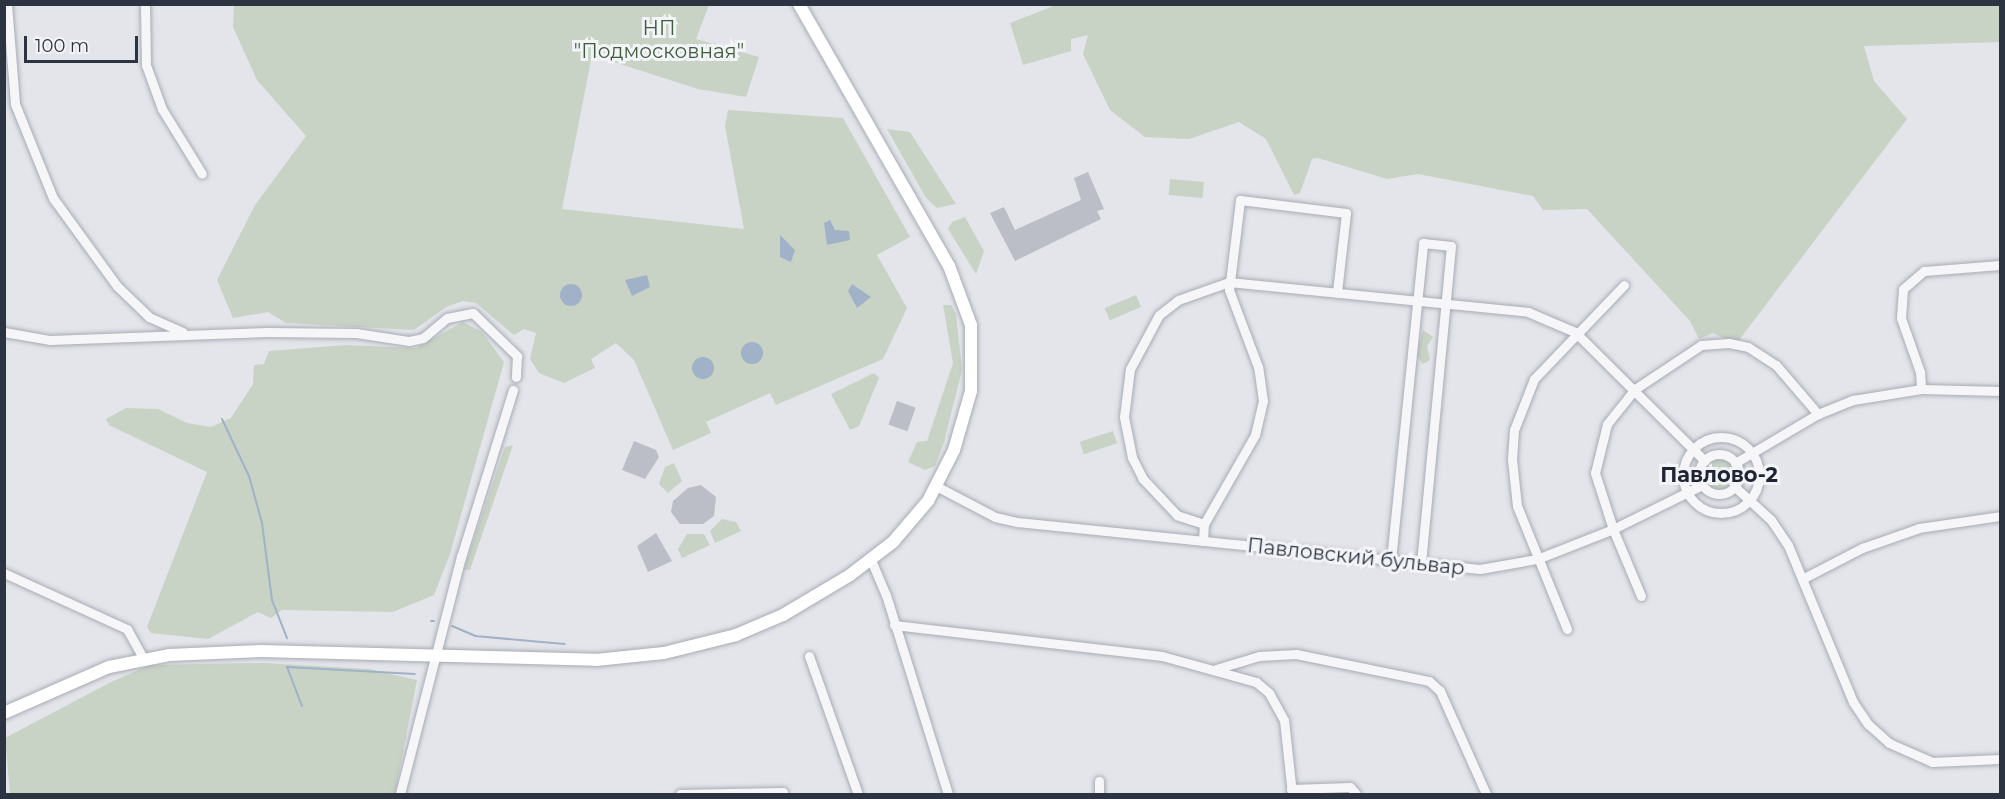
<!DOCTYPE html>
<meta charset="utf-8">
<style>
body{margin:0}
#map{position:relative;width:2005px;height:799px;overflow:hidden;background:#e3e5ea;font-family:Montserrat,sans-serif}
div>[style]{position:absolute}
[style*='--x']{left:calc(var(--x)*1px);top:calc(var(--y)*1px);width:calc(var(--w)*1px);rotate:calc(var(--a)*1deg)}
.green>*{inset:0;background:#c8d3c5;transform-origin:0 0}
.round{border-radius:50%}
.water>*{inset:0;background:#a1b1c7}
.stream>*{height:2px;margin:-1px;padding:0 1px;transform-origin:1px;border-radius:1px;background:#a1b1c7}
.building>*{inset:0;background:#bbbec6;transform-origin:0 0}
.roads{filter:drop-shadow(0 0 2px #a8acb4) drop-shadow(0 0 2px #a8acb4)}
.minor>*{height:9px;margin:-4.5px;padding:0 4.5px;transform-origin:4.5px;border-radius:4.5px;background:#f6f6f9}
.minor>.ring{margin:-4.5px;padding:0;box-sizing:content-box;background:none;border:9px solid #f6f6f9;border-radius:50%}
.secondary>*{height:12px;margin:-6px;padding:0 6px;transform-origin:6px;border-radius:6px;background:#fff}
span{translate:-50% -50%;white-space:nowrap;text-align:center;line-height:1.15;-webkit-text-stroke:6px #f3f4f7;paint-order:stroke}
.park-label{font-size:20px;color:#3f5b3b}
.street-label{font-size:20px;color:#2c3341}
.neighbourhood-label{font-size:21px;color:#1e2432;font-weight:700}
.frame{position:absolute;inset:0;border:6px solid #2c3341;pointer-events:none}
.scale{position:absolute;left:24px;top:36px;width:114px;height:27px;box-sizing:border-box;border:3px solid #2c3341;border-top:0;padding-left:8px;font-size:18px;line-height:21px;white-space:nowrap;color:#2c3341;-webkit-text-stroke:4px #f3f4f7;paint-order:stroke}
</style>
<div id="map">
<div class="green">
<div style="clip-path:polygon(1058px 4px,2000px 4px,2000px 42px,1864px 46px,1874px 81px,1907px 119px,1736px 344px,1713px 333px,1699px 339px,1690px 321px,1587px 209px,1543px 210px,1533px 196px,1418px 174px,1387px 179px,1318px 158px,1312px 159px,1300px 193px,1294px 195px,1266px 139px,1239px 122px,1189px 139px,1145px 137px,1110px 110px,1083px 54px,1088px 35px,1071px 39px,1071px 51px,1023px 65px,1010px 23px)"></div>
<div style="clip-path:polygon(234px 5px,709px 5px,696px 39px,759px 57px,746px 97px,698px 89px,592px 55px,562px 209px,744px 229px,725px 126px,728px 110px,843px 118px,910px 237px,877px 255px,907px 308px,883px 359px,776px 405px,770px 393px,706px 422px,711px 433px,673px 450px,634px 360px,616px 343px,591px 359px,595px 368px,564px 383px,539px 373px,530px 359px,536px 333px,524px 329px,514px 335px,476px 303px,463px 301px,446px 307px,414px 330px,286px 323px,268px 312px,233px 318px,217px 280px,255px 205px,306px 136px,257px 80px,233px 27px)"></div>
<div style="clip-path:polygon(887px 129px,910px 132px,956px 204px,937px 208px,926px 198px)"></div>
<div style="left:1170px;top:179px;width:34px;height:16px;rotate:5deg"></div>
<div style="clip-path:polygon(965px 217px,984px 251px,976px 274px,948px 229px,952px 222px)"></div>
<div style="left:1136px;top:295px;width:13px;height:34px;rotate:67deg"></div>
<div style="clip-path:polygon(943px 305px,951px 305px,956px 314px,962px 370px,944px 442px,935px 466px,925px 470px,908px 462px,917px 442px,927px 441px,953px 363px)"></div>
<div style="clip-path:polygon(463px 322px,482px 332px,504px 362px,450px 554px,434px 595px,393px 612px,282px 610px,271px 618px,258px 612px,208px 639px,151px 633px,147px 627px,207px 472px,109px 425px,106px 419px,126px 408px,158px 409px,187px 423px,211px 427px,231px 418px,253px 384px,254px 365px,264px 364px,269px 351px,346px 345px,416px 348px)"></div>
<div style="clip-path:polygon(1423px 330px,1433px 337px,1427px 346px,1430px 360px,1423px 364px,1416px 356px)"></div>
<div style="clip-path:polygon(874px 373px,879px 378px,859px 426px,850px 430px,831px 394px)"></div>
<div style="left:1113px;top:431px;width:13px;height:35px;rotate:72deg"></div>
<div style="clip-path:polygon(513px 445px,470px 570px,464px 569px,505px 447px)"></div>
<div class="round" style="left:1703px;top:459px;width:32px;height:32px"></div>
<div style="clip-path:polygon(674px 463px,682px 481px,668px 493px,659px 484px,665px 467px)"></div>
<div style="clip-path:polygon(722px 519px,736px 522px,741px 531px,715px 543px,710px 531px)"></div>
<div style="clip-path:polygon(687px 534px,704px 534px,710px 545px,682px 558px,678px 549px)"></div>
<div style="clip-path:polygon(263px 663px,369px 669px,417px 680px,395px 794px,10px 794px,5px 738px,111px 682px,150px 665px)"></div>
</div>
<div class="water">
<div style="clip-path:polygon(830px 220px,835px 230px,849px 231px,850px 240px,827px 245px,824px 223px)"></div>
<div style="clip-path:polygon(780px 235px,795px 250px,791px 262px,780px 257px)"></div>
<div style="clip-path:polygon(647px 275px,650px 287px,632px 296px,625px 280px)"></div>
<div class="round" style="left:560px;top:284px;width:22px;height:22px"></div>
<div style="clip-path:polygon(852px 284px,871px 297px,857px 308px,848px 291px)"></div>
<div class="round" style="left:741px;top:342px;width:22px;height:22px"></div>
<div class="round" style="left:692px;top:357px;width:22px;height:22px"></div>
</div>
<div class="stream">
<div style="--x:222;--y:419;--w:63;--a:64.7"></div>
<div style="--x:249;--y:476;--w:49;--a:74.5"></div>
<div style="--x:262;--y:523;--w:78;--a:82.6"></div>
<div style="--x:272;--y:600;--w:41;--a:68.5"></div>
<div style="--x:431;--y:621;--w:3;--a:0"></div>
<div style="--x:452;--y:626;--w:25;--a:23"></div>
<div style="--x:475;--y:636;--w:90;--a:5.1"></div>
<div style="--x:302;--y:706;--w:42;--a:-111"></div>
<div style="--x:287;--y:667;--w:128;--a:3.1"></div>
</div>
<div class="building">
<div style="clip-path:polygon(1088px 172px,1104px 209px,1097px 211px,1101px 219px,1015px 261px,990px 213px,1004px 207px,1015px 230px,1081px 200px,1074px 178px)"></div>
<div style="left:897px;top:401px;width:20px;height:25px;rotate:20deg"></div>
<div style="clip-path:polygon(634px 441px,656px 450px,659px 457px,645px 479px,622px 470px)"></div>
<div style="clip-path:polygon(701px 485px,716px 497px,714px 516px,703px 524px,680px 524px,671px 512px,673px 501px,688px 488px)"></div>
<div style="clip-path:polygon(656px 533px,672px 561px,648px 572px,637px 546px)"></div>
</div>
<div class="roads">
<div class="minor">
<div style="--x:7;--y:4;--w:100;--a:85.4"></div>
<div style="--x:15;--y:104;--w:101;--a:68"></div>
<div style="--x:53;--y:198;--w:109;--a:54"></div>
<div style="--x:117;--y:286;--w:45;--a:44.1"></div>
<div style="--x:149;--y:317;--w:37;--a:24"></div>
<div style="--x:145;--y:4;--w:61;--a:89.1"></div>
<div style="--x:146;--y:65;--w:47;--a:70"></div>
<div style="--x:162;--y:109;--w:76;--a:58.4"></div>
<div style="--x:4;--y:332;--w:47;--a:9.9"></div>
<div style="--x:50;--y:340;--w:217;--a:-2.1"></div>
<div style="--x:267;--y:332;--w:89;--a:0.6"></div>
<div style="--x:356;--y:333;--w:54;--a:8.6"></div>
<div style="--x:409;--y:341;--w:14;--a:-12"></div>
<div style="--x:423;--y:338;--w:31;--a:-40"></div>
<div style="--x:447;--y:318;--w:26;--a:-11"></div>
<div style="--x:473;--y:313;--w:62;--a:44.3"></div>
<div style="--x:517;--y:356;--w:21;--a:93"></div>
<div style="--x:1921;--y:389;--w:17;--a:-93"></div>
<div style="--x:1920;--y:372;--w:57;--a:-109.4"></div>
<div style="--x:1901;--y:318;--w:29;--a:-86"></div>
<div style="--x:1903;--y:289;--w:28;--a:-41"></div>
<div style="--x:1924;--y:271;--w:76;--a:-4.5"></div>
<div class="ring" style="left:1683px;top:437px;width:67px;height:67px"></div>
<div class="ring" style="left:1699px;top:454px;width:31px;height:31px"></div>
<div style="--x:1735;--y:463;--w:96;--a:-30.6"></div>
<div style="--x:1818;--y:414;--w:38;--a:-22"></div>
<div style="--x:1853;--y:400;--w:69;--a:-9.2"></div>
<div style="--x:1921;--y:389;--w:79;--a:1.5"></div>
<div style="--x:938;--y:487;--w:64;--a:27.8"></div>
<div style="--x:995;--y:517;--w:23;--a:13"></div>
<div style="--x:1017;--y:522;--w:465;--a:5.8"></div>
<div style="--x:1480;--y:569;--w:58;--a:-10"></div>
<div style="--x:1537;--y:559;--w:82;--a:-21.5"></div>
<div style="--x:1613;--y:529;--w:99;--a:-26.3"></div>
<div style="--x:1735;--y:487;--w:49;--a:42.5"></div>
<div style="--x:1771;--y:520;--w:30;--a:56"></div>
<div style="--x:1788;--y:545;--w:170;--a:67.5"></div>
<div style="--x:1853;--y:702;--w:27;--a:56"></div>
<div style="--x:1868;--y:724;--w:28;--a:42"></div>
<div style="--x:1889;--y:743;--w:47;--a:23.8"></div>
<div style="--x:1932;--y:762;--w:68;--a:-2.5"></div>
<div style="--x:1204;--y:524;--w:28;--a:-162"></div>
<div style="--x:1177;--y:515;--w:50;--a:-133.4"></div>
<div style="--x:1143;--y:479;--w:25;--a:-117"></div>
<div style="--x:1132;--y:457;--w:41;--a:-101.3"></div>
<div style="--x:1124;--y:417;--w:48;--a:-82.9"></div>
<div style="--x:1130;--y:369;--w:61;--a:-61.8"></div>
<div style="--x:1159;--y:315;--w:24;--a:-38"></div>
<div style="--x:1178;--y:300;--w:54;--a:-19.4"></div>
<div style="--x:1229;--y:282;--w:301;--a:5.7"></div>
<div style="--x:1528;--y:312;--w:51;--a:23.1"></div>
<div style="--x:1575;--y:332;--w:183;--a:44.8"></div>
<div style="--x:1203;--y:541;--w:17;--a:-87"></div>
<div style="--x:1204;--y:524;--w:103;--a:-60.2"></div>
<div style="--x:1255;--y:435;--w:35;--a:-77"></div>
<div style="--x:1263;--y:401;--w:34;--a:-98"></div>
<div style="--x:1258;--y:367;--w:82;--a:-110.6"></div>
<div style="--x:1229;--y:290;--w:91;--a:-83"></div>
<div style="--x:1240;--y:200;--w:107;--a:7"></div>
<div style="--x:1346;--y:213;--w:80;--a:96.5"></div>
<div style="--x:871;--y:560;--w:38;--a:67"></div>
<div style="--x:886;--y:595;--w:208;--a:72.7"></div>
<div style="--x:1391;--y:560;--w:319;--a:-84.2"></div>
<div style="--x:1423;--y:243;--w:28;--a:6"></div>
<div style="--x:1451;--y:246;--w:318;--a:95.4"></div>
<div style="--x:4;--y:573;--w:135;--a:24.5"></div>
<div style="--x:127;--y:629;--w:33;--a:61"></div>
<div style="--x:1802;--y:579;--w:68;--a:-27.3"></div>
<div style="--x:1862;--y:548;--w:60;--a:-19.3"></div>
<div style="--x:1919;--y:528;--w:82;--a:-8.4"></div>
<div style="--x:1641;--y:596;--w:73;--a:-112.7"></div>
<div style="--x:1613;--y:529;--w:59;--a:-107.8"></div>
<div style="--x:1595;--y:473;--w:50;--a:-76.2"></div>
<div style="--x:1607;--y:424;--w:45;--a:-51.3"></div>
<div style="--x:1635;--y:389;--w:79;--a:-33.7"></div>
<div style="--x:1701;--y:345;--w:28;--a:-4"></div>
<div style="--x:1729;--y:343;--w:19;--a:12"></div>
<div style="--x:1748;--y:347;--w:33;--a:33"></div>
<div style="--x:1776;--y:365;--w:65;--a:49.4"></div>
<div style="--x:894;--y:625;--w:270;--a:6.6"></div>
<div style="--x:1162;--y:656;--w:98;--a:15.5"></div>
<div style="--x:1256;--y:682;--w:17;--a:40"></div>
<div style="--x:1269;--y:693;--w:31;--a:61"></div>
<div style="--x:1284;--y:720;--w:74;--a:83.8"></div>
<div style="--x:1567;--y:629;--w:133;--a:-112.1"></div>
<div style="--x:1517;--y:506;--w:47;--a:-96.1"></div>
<div style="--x:1512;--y:459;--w:29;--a:-86"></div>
<div style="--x:1514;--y:430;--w:55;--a:-68.6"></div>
<div style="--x:1534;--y:379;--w:130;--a:-46.2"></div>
<div style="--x:809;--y:656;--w:146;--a:70.5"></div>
<div style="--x:1216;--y:669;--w:45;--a:-16.8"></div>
<div style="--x:1259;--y:656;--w:37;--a:-3"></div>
<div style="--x:1296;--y:654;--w:136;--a:11.5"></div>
<div style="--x:1429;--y:681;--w:15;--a:42"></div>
<div style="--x:1440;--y:691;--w:113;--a:65.9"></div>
<div style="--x:1099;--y:781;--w:13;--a:90"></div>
<div style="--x:1291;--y:789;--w:59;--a:-1.9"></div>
<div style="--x:1350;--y:787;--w:9;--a:49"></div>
<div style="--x:400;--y:794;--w:245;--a:-75.6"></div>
<div style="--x:461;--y:557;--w:175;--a:-72.7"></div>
<div style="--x:680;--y:794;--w:103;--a:-1.1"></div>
</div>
<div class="secondary">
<div style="--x:4;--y:713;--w:115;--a:-23.7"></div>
<div style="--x:109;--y:667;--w:61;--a:-11.3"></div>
<div style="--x:169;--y:655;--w:92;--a:-2.5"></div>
<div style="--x:261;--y:651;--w:335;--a:1.5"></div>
<div style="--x:596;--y:660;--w:68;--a:-5.9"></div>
<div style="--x:664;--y:653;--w:74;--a:-14"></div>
<div style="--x:736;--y:635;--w:51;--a:-23.1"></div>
<div style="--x:783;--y:615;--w:78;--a:-30.8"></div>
<div style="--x:850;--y:575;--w:54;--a:-37.5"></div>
<div style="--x:893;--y:542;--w:54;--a:-49.5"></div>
<div style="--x:928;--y:501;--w:57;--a:-63"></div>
<div style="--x:954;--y:450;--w:61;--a:-73.9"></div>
<div style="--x:971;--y:391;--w:66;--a:-90"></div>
<div style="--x:971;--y:325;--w:63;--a:-110.4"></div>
<div style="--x:949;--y:266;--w:302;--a:-119.8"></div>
</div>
</div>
<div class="park-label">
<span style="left:659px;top:40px">НП<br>"Подмосковная"</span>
</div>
<div class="street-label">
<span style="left:1356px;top:557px;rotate:6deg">Павловский бульвар</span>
</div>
<div class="neighbourhood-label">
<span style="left:1719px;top:475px">Павлово-2</span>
</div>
<div class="frame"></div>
<div class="scale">100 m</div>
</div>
